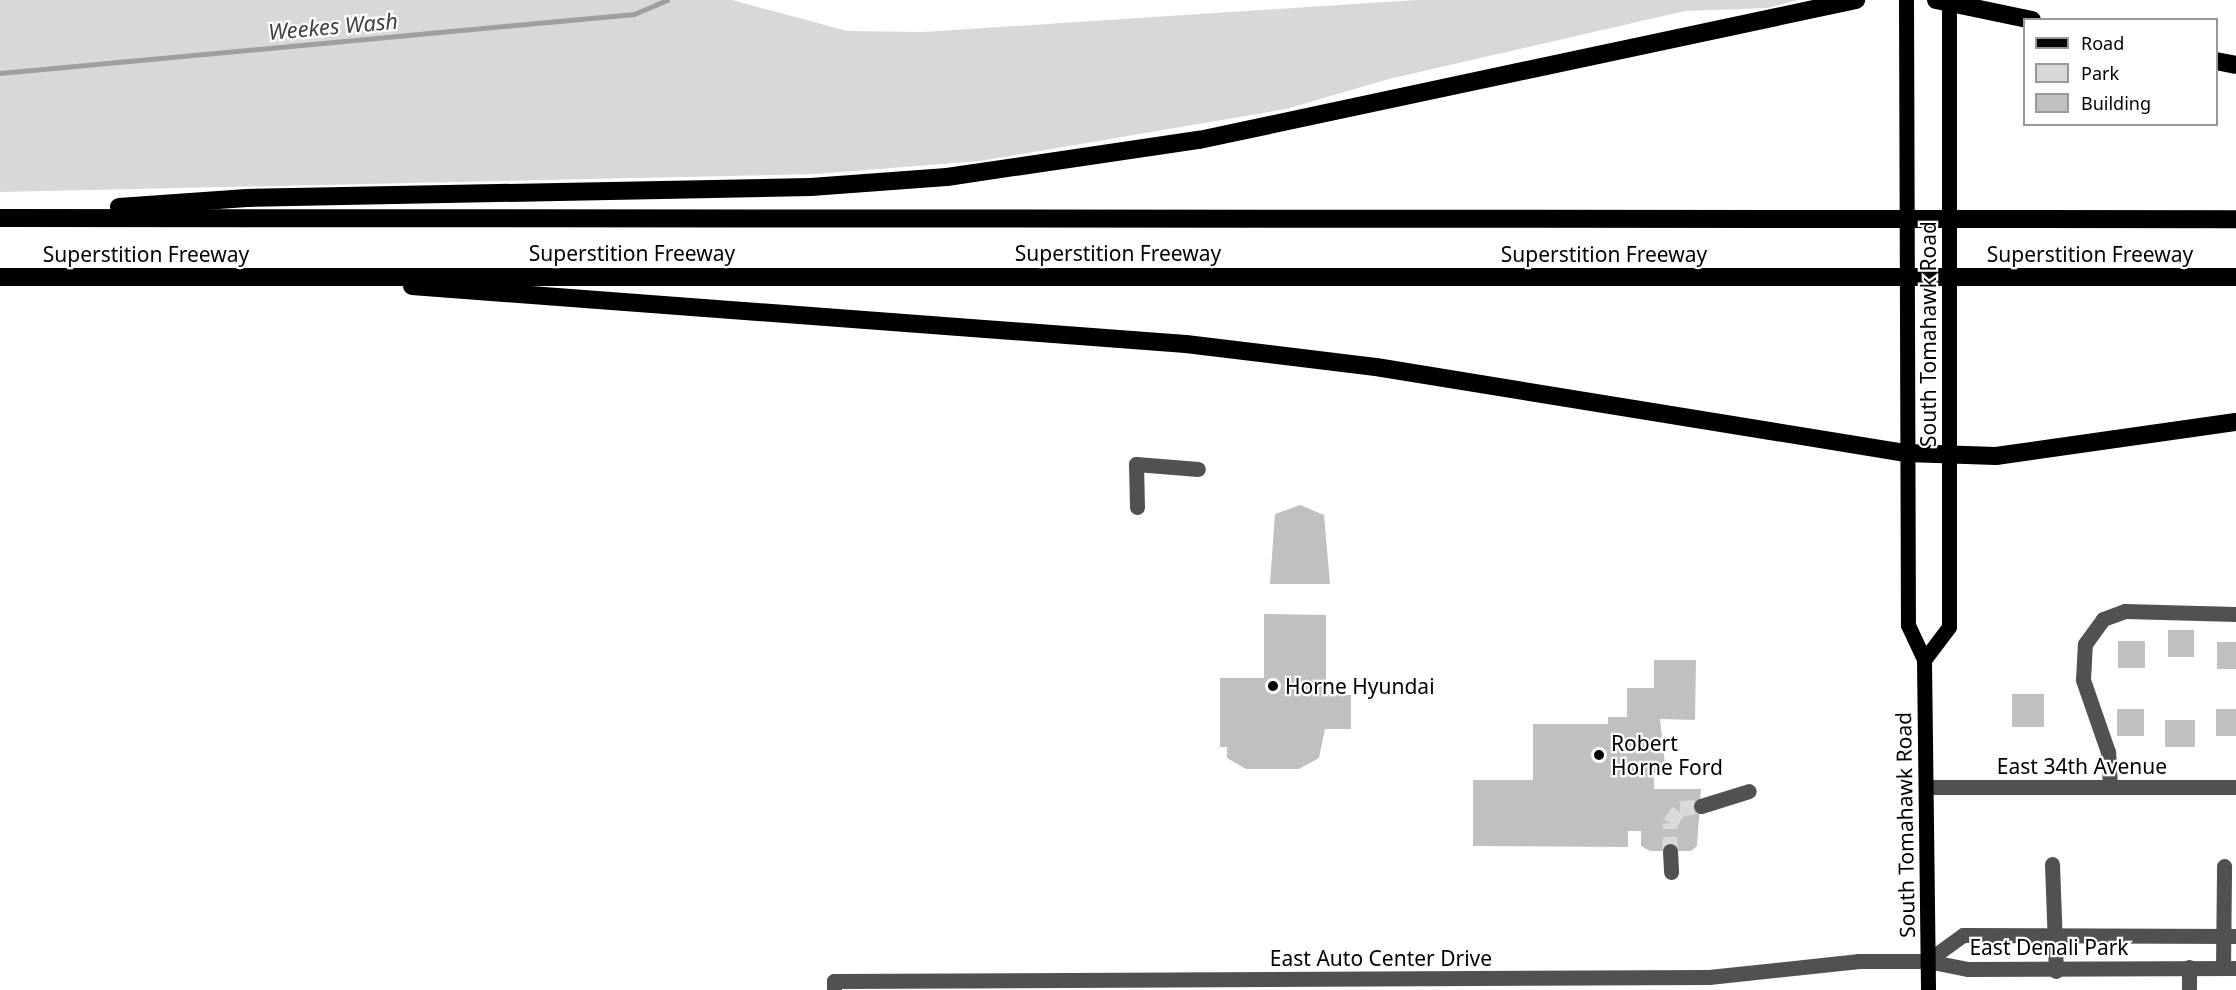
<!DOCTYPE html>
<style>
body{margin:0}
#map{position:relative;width:2236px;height:990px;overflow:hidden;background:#fff;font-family:"Noto Sans",sans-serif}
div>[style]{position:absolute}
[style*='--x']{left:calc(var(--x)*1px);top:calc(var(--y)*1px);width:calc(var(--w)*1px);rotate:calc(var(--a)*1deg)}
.green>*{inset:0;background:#d8d8d8}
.stream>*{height:5px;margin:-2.5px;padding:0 2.5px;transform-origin:2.5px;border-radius:2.5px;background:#9f9f9f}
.building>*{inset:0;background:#c0c0c0;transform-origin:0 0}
.minor-tunnel>*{height:15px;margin-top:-7.5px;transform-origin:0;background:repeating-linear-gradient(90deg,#d9d9d9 0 15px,transparent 0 23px)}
.minor>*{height:15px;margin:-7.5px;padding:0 7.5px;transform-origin:7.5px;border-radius:7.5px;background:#515151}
.major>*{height:15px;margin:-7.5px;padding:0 7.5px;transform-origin:7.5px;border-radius:7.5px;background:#000}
.highway>*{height:18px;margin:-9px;padding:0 9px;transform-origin:9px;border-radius:9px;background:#000}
.dots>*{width:16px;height:16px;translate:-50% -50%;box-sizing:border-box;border:3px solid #fff;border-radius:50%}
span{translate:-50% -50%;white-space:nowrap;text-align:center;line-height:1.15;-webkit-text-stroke:4.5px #fff;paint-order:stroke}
.street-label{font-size:21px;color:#000}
.poi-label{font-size:21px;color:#000}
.left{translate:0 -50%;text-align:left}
.water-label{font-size:22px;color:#404040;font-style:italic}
.legend{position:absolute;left:2023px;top:18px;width:195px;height:108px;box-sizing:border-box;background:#fff;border:2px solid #999;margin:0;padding:8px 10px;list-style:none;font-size:18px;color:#000}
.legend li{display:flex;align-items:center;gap:12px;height:30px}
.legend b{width:30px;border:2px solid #999}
</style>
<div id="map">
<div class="green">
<div style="clip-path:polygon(0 0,732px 0,847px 31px,923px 32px,1415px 0,1798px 0,1768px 8px,1685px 11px,1389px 79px,1286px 109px,980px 161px,816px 174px,0 192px)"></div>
</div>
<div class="stream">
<div style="--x:0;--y:73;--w:637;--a:-5.32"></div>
<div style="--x:634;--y:14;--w:36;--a:-23"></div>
</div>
<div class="building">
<div style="clip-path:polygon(1300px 505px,1324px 515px,1330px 584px,1270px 584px,1275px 514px)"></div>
<div style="clip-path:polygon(1264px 614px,1326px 615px,1326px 695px,1351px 695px,1351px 729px,1325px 729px,1319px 758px,1299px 769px,1246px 769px,1227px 758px,1227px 747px,1220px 747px,1220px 678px,1264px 678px)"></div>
<div style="left:2168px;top:630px;width:26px;height:27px"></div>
<div style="left:2118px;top:641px;width:27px;height:27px"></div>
<div style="left:2217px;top:642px;width:19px;height:27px"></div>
<div style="clip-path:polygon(1654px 660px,1696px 660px,1695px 720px,1660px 719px,1666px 773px,1654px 773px,1654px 789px,1701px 789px,1697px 846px,1691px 851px,1650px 851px,1641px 846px,1641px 831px,1628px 831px,1628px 847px,1473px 846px,1473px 780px,1533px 780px,1533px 724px,1608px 724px,1608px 717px,1627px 717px,1627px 688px,1654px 688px)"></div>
<div style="left:2044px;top:694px;width:33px;height:32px;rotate:90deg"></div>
<div style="left:2117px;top:709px;width:27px;height:27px"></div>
<div style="left:2216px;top:709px;width:20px;height:27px"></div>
<div style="left:2165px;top:720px;width:30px;height:27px"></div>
</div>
<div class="minor-tunnel">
<div style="--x:1670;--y:851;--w:28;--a:-90"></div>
<div style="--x:1670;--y:823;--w:18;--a:-56"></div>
<div style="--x:1680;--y:808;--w:21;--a:-5"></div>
</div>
<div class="minor">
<div style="--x:1137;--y:507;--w:43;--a:-91.3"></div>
<div style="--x:1136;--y:464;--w:62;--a:4.6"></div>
<div style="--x:1928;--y:787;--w:308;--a:0"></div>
<div style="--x:2110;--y:787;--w:35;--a:-93"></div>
<div style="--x:2108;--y:752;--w:76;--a:-109.1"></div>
<div style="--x:2083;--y:680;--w:36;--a:-87"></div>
<div style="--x:2085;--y:644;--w:31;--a:-54"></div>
<div style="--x:2103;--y:619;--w:23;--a:-20"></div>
<div style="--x:2125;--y:611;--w:111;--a:1.5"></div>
<div style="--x:1701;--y:806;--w:50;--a:-17.4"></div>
<div style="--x:1670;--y:851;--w:21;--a:87"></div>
<div style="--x:2052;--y:864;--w:107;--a:87.9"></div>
<div style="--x:1927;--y:961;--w:44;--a:-35.8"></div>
<div style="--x:1963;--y:935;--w:273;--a:0.2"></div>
<div style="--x:2223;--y:968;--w:102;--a:-89.4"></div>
<div style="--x:834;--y:990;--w:9;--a:-90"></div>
<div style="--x:834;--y:981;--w:875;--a:-0.26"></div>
<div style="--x:1709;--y:977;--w:151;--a:-6.1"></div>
<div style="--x:1859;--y:961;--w:68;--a:0"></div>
<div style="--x:1927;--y:961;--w:42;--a:11"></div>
<div style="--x:1968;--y:969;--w:268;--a:-0.2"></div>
<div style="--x:2189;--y:990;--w:23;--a:-90"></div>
</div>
<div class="major">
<div style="--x:1906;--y:0;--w:625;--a:89.82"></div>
<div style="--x:1908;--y:625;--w:38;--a:65"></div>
<div style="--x:1924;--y:660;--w:330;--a:89.3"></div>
<div style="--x:1924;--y:660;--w:41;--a:-52.9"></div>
<div style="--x:1949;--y:627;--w:627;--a:-90"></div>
</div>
<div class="highway">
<div style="--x:1936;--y:0;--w:98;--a:11.8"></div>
<div style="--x:2216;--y:61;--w:20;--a:11"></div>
<div style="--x:119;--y:207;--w:128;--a:-4"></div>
<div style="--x:247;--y:198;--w:564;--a:-1.12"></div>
<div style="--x:811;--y:187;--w:136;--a:-4.2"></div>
<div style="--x:947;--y:177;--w:255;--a:-8.4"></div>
<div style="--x:1199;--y:140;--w:672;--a:-12.03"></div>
<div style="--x:0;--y:218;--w:2236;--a:0.03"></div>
<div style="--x:0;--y:277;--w:2236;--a:0"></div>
<div style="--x:412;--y:286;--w:776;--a:4.29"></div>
<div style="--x:1186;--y:344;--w:191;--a:6.9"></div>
<div style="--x:1376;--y:367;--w:537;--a:9.22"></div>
<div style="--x:1906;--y:453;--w:90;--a:1.9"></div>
<div style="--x:1996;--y:456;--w:242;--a:-8.1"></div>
</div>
<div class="dots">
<div style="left:1273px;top:686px;background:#000"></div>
<div style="left:1599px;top:755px;background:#000"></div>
</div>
<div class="street-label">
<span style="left:632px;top:253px">Superstition Freeway</span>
<span style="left:1118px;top:253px">Superstition Freeway</span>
<span style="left:146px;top:254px">Superstition Freeway</span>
<span style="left:1604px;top:254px">Superstition Freeway</span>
<span style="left:2090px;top:254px">Superstition Freeway</span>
<span style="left:1928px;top:334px;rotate:-90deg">South Tomahawk Road</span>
<span style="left:2082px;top:766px">East 34th Avenue</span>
<span style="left:1905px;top:825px;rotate:-91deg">South Tomahawk Road</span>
<span style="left:2049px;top:947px">East Denali Park</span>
<span style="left:1381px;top:958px">East Auto Center Drive</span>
</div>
<div class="poi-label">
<span class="left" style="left:1285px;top:686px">Horne Hyundai</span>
<span class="left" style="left:1611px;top:755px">Robert<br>Horne Ford</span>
</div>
<div class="water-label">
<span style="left:333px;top:26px;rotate:-5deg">Weekes Wash</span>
</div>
<ul class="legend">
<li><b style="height:8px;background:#000"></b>Road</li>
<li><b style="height:16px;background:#d8d8d8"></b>Park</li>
<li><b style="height:16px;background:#c0c0c0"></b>Building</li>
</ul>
</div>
